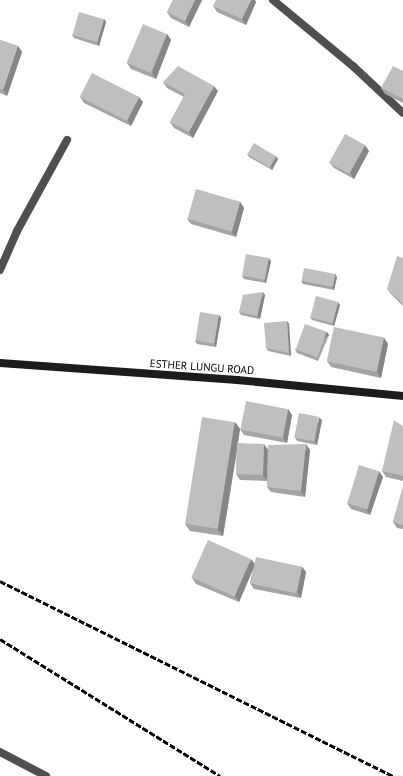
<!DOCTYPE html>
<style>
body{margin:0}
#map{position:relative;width:403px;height:776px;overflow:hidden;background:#fff;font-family:"PT Sans",sans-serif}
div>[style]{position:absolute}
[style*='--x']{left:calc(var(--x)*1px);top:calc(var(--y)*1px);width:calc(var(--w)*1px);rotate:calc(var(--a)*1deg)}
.street>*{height:8px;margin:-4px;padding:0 4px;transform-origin:4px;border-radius:4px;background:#4f4f4f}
.secondary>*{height:8px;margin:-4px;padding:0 4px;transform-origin:4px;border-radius:4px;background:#1c1c1c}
.rail>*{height:3px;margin-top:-1.5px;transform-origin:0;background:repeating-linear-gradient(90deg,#000 0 6px,transparent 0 8px)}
.wall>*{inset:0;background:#a4a4a4}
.shaded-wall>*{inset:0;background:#868686;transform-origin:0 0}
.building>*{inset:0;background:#bfbfbf;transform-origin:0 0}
span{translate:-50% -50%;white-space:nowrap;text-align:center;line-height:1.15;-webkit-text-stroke:4px #fff;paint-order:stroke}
.street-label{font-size:11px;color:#000}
</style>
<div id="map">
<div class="street">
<div style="--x:273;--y:0;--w:105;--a:39.6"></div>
<div style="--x:354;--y:67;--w:67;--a:43.2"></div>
<div style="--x:0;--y:270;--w:43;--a:-66.4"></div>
<div style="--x:17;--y:231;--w:104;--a:-61.2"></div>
<div style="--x:0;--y:752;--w:52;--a:27.6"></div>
</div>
<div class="secondary">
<div style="--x:0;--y:363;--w:238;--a:4.1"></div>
<div style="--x:237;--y:380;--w:167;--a:5.5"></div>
</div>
<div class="rail">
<div style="--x:0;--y:581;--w:439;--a:26.4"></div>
<div style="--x:0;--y:639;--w:259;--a:31.9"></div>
</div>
<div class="wall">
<div style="clip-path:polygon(173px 0,202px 0,189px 27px,171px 18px,167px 12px)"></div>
<div style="clip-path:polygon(256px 2px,246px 25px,217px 12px,213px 6px)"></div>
<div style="clip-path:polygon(104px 19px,106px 22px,99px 46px,74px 38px,72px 35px)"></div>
<div style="clip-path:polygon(167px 34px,171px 40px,156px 79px,131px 69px,127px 63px)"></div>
<div style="clip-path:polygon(0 40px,18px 46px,22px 52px,7px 96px,0 93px)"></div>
<div style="clip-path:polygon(403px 71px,403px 103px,385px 94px,381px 88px)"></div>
<div style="clip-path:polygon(163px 82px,218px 91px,193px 138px,174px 128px,170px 122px,184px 97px,167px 88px)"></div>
<div style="clip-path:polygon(80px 97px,143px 102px,131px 126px,84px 103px)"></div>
<div style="clip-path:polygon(369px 151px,354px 179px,334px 168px,330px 163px)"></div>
<div style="clip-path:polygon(247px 154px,278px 159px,272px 170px,249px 157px)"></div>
<div style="clip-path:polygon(240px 202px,244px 208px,236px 237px,191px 224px,187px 219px)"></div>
<div style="clip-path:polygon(403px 258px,403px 306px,391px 294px,387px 289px)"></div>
<div style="clip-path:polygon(271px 261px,266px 283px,244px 279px,242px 276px)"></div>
<div style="clip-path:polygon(335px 274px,337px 277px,334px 290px,303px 284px,301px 281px)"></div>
<div style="clip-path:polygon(265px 295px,260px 319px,241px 315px,239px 312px)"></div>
<div style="clip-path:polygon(340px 305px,334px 326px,312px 320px,310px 317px)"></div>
<div style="clip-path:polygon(219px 315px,221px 318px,216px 347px,197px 344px,195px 341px)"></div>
<div style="clip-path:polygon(287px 321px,289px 324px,291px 356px,268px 351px,266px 348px)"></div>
<div style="clip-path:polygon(329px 335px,318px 361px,297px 353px,295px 349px)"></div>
<div style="clip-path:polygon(384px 338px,388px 344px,381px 378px,331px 367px,327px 361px)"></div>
<div style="clip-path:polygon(288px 409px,292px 415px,287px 443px,244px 435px,240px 429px,238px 443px,268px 449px,310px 450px,305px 497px,271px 492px,267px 487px,267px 481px,240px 480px,236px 474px,237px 452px,223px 536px,190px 531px,185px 524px,235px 422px,240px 429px)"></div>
<div style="clip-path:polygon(322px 420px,317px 445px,297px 441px,295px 438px)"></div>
<div style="clip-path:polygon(403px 426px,403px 481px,386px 477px,382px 471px)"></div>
<div style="clip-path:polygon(383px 477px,370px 515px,351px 509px,347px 503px)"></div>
<div style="clip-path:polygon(403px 487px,403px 529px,397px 528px,393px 522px)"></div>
<div style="clip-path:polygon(254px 563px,302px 567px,306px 572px,301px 598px,254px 589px,250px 583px,253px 570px,239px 602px,196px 584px,192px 578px)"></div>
</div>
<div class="shaded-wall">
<div style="clip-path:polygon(195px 0,202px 0,189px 27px,185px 21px)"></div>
<div style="clip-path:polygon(251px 0,255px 0,256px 2px,246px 25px,242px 19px)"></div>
<div style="clip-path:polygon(104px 19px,106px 22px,99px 46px,97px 43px)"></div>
<div style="clip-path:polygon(167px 34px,171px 40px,156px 79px,152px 73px)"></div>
<div style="clip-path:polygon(18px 46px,22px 52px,7px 96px,3px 90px)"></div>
<div style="clip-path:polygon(214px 86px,218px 91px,193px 138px,189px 132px)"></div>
<div style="clip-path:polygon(139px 97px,143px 102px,131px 126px,127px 120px)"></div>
<div style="clip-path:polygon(365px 145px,369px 151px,354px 179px,350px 173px)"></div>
<div style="clip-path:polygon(276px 156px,278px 159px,272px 170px,270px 167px)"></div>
<div style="clip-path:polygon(240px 202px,244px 208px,236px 237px,232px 232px)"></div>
<div style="clip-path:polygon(269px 258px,271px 261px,266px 283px,264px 280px)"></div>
<div style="clip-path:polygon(335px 274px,337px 277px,334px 290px,332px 287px)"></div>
<div style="clip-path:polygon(263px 292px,265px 295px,260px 319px,257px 316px)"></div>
<div style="clip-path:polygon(338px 302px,340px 305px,334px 326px,332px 323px)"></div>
<div style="clip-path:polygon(219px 315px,221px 318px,216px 347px,214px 344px)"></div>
<div style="clip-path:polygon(287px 321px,289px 324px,291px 356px,289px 353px)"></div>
<div style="left:327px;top:332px;width:4px;height:28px;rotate:56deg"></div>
<div style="clip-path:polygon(384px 338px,388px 344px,381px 378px,377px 372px)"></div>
<div style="clip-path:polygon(288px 409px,292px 415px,287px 443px,283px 438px)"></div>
<div style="clip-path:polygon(319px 417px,322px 420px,317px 445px,315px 442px)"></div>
<div style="clip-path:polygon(235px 422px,240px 429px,223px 536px,217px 529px)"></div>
<div style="clip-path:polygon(264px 444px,268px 450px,267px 481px,263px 475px)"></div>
<div style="clip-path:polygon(306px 444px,310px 450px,305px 497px,301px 491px)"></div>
<div style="clip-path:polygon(379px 471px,383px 477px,370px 515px,366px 509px)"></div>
<div style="clip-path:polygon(251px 559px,255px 564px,239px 602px,235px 596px)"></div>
<div style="clip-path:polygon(302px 567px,306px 572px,301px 598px,297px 592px)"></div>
</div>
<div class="building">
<div style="clip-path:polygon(173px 0,195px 0,185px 21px,167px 12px)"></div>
<div style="clip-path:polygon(216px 0,251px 0,242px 19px,213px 6px)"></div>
<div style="left:79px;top:12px;width:26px;height:24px;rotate:16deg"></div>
<div style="left:143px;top:24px;width:26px;height:42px;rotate:23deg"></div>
<div style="clip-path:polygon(0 40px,18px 46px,3px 90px,0 89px)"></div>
<div style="clip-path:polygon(178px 66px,214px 86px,189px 132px,170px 122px,185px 94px,163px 82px)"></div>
<div style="clip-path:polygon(393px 66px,403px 71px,403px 99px,381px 88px)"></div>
<div style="left:92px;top:73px;width:53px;height:27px;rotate:27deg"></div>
<div style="left:345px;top:134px;width:23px;height:33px;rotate:29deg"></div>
<div style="left:254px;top:143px;width:26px;height:13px;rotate:31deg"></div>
<div style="left:196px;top:189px;width:46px;height:31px;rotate:16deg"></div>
<div style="left:246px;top:254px;width:23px;height:22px;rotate:10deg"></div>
<div style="clip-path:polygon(397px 256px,403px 258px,403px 304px,387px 289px)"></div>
<div style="left:304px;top:268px;width:32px;height:13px;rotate:11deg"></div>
<div style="clip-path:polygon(263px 292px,257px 316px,239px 312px,243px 295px)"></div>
<div style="left:316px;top:296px;width:23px;height:22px;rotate:15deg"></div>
<div style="left:200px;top:312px;width:19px;height:29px;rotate:9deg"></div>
<div style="clip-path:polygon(287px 321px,289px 353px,266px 348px,264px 323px)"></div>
<div style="left:305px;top:324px;width:23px;height:27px;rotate:20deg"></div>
<div style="left:334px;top:327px;width:51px;height:35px;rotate:12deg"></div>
<div style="left:246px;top:401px;width:43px;height:29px;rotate:11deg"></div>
<div style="left:299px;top:413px;width:20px;height:25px;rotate:11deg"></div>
<div style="left:202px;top:417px;width:33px;height:108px;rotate:9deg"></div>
<div style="clip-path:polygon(394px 420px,403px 426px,403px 476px,382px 471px)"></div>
<div style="left:237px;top:443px;width:27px;height:31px;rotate:2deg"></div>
<div style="clip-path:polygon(306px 444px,301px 491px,267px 487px,268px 445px)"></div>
<div style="left:359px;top:465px;width:21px;height:40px;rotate:17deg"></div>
<div style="clip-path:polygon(403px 487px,403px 525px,393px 522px)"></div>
<div style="left:208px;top:540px;width:47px;height:41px;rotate:24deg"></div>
<div style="left:256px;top:557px;width:47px;height:27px;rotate:12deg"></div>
</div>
<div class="street-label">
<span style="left:202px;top:367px;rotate:4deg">ESTHER LUNGU ROAD</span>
</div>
</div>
